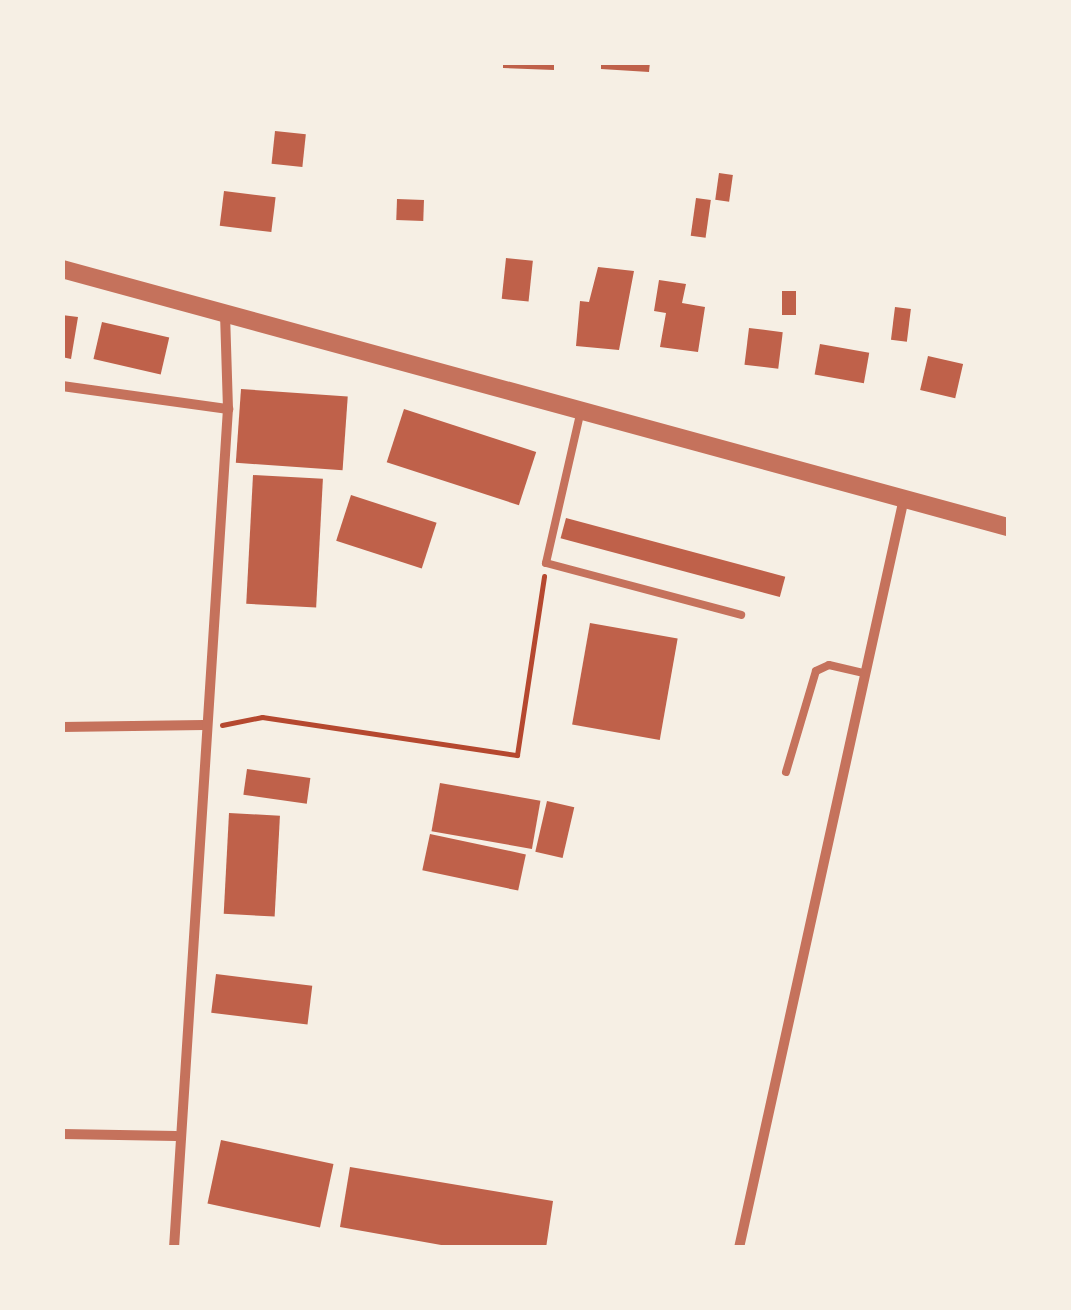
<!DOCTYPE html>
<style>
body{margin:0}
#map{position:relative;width:1071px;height:1310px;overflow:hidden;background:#f6efe4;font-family:"Fira Sans",sans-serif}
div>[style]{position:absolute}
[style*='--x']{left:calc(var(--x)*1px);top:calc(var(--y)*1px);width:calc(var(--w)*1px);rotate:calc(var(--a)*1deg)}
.building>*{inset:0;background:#bf614a;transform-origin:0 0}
.path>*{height:5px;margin:-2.5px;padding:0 2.5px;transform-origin:2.5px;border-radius:2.5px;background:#b5482f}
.service>*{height:8px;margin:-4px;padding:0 4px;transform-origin:4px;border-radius:4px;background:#c5725c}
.minor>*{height:10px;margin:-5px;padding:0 5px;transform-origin:5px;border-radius:5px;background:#c5725c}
.tertiary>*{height:18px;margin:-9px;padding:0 9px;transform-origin:9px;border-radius:9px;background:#c5725c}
span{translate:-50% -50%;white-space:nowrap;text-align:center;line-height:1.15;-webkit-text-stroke:10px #f6efe4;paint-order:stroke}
.frame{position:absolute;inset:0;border:65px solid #f6efe4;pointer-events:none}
</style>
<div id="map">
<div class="building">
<div style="clip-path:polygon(503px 62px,554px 62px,554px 70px,503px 68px)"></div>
<div style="clip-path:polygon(601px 62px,650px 62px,649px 72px,601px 69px)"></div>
<div style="left:275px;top:131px;width:31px;height:33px;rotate:6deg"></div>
<div style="left:719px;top:173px;width:14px;height:27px;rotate:8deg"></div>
<div style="left:224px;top:191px;width:52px;height:35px;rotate:7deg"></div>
<div style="left:696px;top:198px;width:15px;height:38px;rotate:8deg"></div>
<div style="left:397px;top:199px;width:27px;height:21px;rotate:2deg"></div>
<div style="left:506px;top:258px;width:27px;height:41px;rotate:6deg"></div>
<div style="clip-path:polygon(598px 267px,634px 271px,619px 350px,576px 346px,580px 301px,589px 302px)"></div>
<div style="clip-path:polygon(659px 280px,686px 284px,682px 303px,705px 307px,698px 352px,660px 347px,666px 313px,654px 311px)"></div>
<div style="left:782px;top:291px;width:14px;height:24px"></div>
<div style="left:895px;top:307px;width:16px;height:33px;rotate:7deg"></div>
<div style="clip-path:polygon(62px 315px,78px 317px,71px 359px,62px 357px)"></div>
<div style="left:102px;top:322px;width:69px;height:38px;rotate:13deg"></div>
<div style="left:749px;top:328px;width:34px;height:37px;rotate:7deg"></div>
<div style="left:820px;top:344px;width:50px;height:31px;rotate:10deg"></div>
<div style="left:928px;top:356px;width:36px;height:35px;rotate:13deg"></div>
<div style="left:241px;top:389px;width:107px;height:74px;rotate:4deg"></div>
<div style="left:404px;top:409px;width:139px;height:56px;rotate:18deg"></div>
<div style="left:253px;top:475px;width:70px;height:129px;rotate:3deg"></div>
<div style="left:351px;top:495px;width:90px;height:48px;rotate:18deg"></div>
<div style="left:566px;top:518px;width:227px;height:21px;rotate:15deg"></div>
<div style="left:590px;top:623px;width:89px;height:103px;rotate:10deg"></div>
<div style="left:247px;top:769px;width:64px;height:26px;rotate:8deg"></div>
<div style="left:440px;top:783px;width:102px;height:49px;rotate:10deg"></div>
<div style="left:547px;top:801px;width:28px;height:52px;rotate:13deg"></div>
<div style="left:229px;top:813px;width:51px;height:101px;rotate:3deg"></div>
<div style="left:430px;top:834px;width:98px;height:37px;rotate:12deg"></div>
<div style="left:216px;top:974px;width:97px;height:39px;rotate:7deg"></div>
<div style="left:221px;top:1140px;width:115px;height:65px;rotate:12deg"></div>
<div style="clip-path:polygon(350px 1167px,553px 1201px,546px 1248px,458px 1248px,340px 1227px)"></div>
</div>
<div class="path">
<div style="--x:222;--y:725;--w:41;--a:-11.3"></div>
<div style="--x:262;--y:717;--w:258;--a:8.5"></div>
<div style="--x:517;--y:755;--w:181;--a:-81.4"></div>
</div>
<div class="service">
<div style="--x:581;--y:410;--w:157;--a:102.9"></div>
<div style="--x:546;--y:563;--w:202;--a:14.9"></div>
<div style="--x:786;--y:772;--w:105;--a:-73.5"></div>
<div style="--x:816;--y:671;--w:14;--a:-25"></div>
<div style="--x:829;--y:665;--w:37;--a:13"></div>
</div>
<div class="minor">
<div style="--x:62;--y:386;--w:168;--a:7.9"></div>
<div style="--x:62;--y:727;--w:142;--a:-0.8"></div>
<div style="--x:62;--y:1134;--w:114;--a:1"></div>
<div style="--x:174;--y:1248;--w:841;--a:-86.32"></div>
<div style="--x:228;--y:409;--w:96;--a:-91.8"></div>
<div style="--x:739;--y:1248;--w:768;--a:-77.59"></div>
</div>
<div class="tertiary">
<div style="--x:62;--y:269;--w:981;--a:15.26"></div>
</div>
<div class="frame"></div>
</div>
